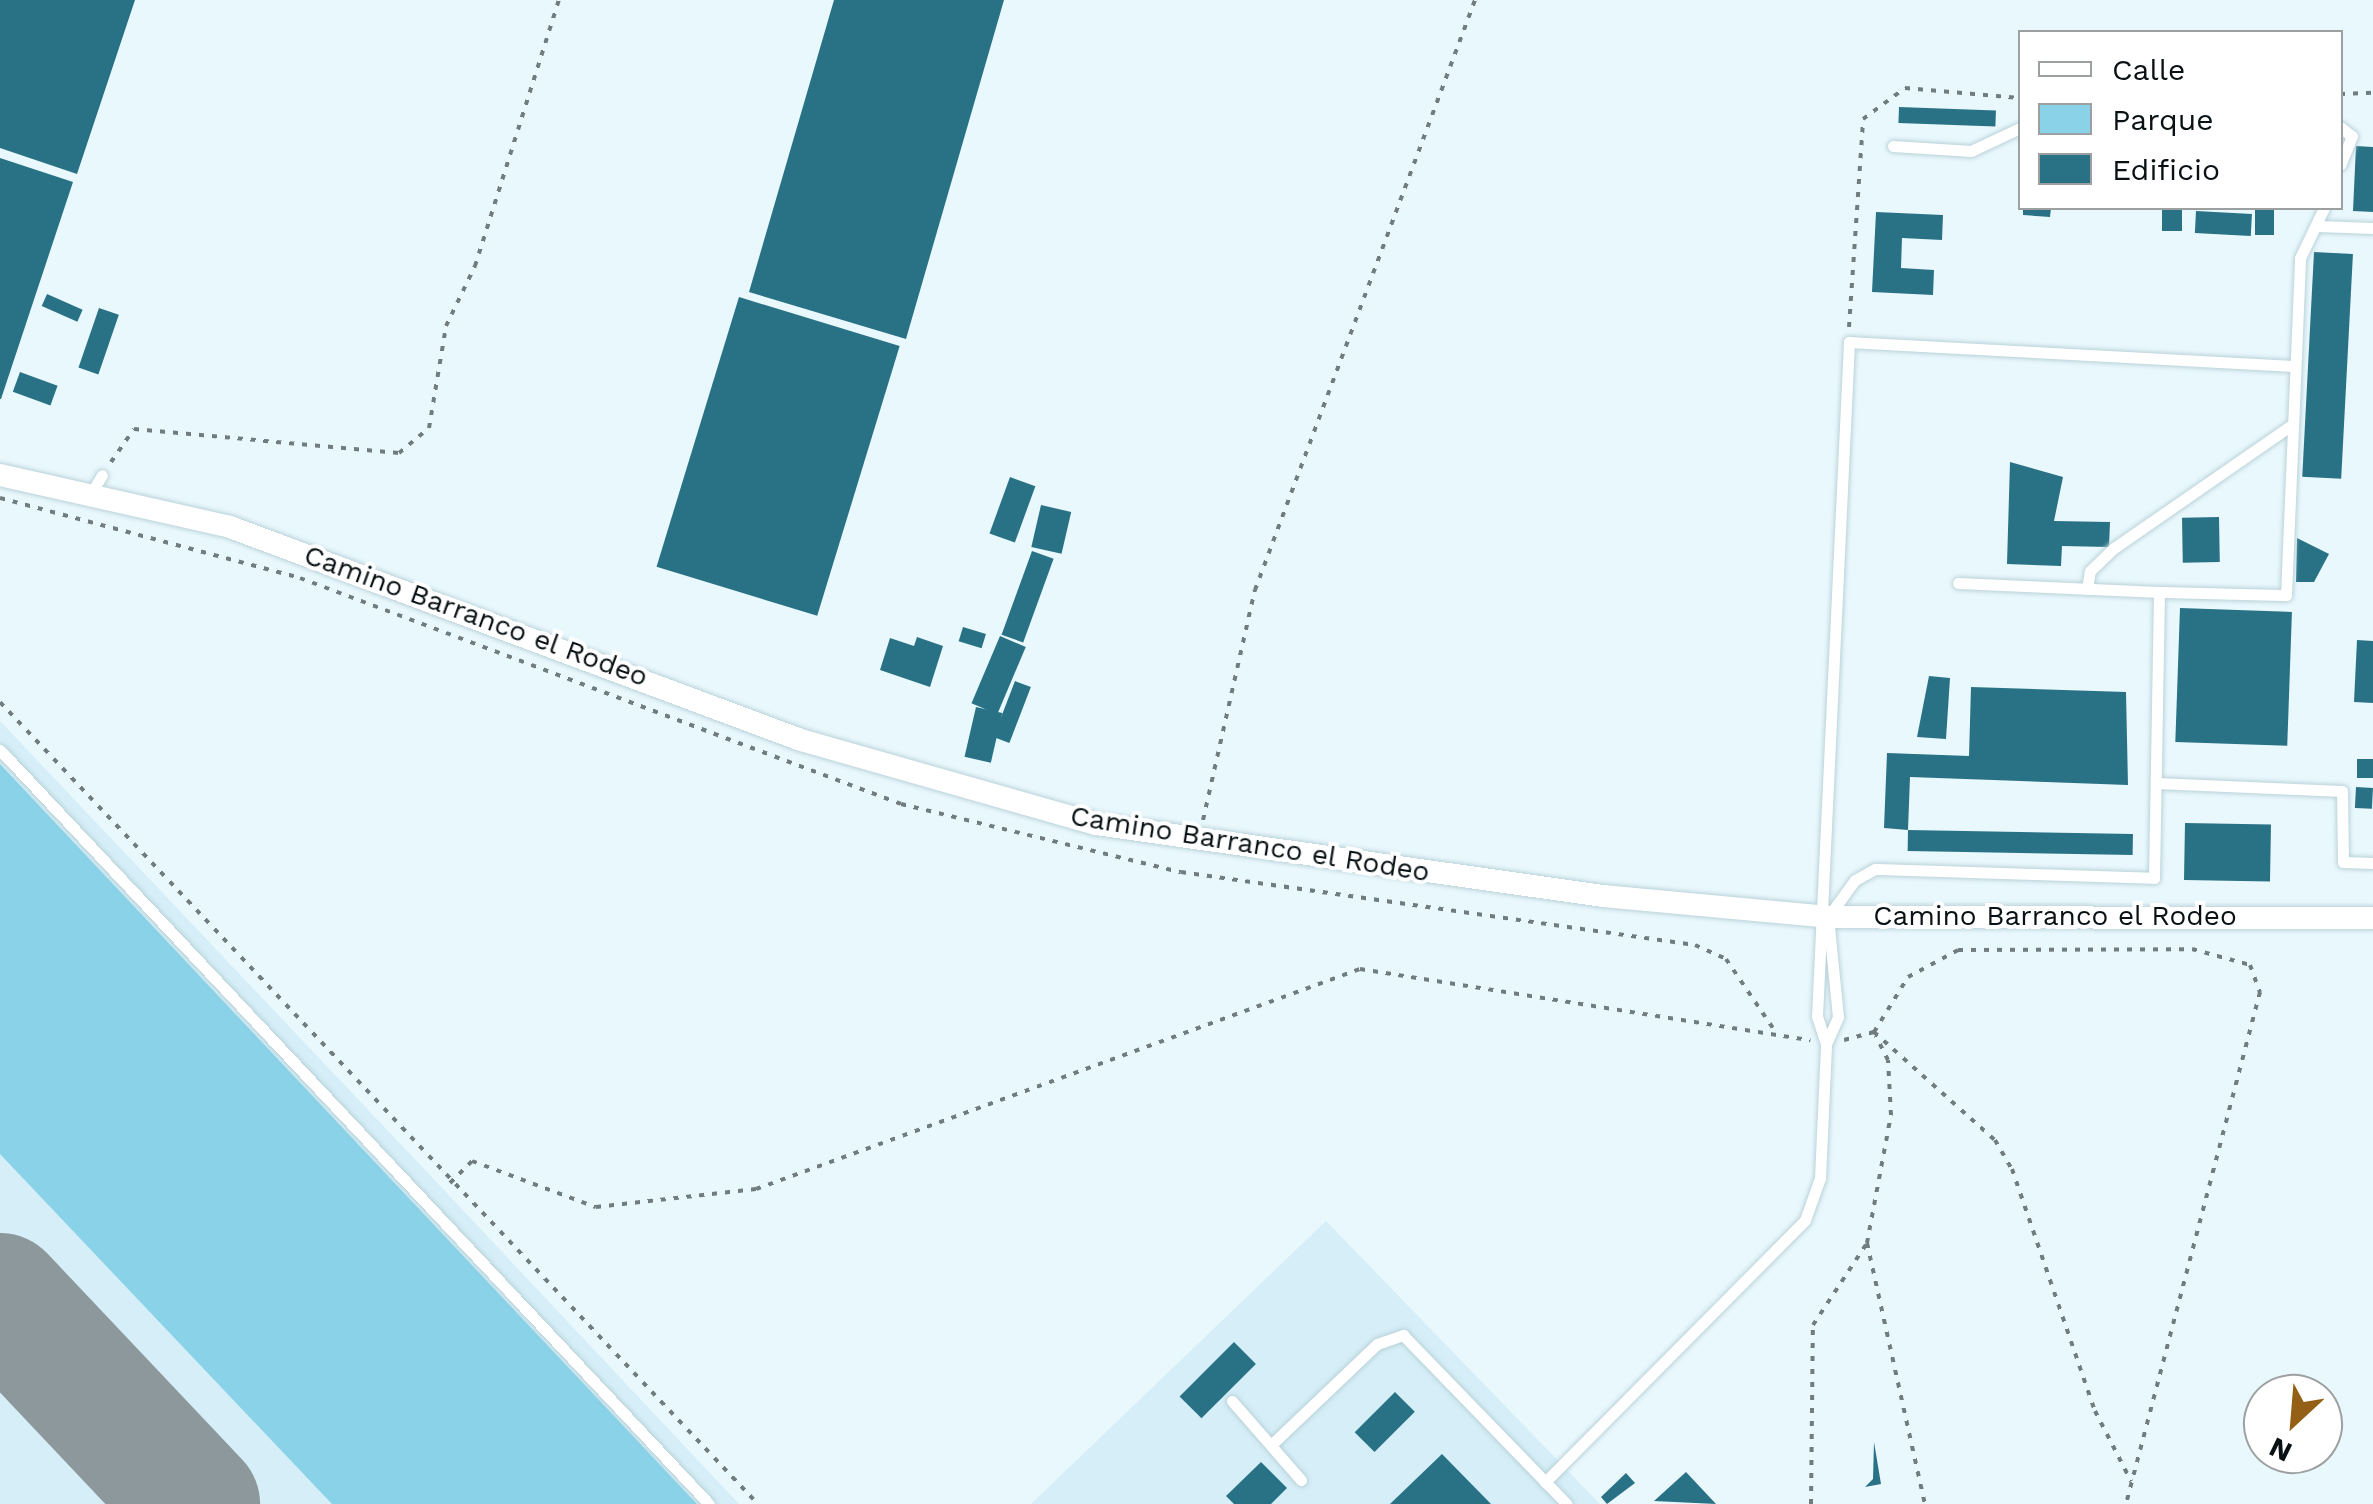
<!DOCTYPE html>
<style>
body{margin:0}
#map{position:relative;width:2373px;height:1504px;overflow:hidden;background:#e9f8fd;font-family:"Work Sans",sans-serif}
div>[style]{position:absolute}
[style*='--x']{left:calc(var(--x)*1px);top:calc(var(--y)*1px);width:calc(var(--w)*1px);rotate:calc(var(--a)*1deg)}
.built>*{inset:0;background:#d5eef7}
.green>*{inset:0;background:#89d2e8}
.runway>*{height:130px;margin:-65px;padding:0 65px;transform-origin:65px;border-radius:65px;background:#8c989c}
.building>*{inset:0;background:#297286;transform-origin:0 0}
.path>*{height:4px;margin-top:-2px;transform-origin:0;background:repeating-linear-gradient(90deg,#717c80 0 5px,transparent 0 13px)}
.roads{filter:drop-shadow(0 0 2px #bad2d9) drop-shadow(0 0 2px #bad2d9)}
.service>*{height:11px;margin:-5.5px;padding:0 5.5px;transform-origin:5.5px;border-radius:5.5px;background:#fff}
.minor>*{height:22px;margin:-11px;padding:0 11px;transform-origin:11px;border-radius:11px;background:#fff}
span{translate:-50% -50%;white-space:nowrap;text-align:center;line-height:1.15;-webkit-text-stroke:8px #fff;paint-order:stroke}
.street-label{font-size:28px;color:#091114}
.legend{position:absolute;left:2018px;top:30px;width:325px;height:180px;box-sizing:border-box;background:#fff;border:2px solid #9da0a1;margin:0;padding:12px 18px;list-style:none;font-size:30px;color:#091114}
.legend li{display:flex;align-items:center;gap:20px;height:50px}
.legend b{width:50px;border:2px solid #9da0a1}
.north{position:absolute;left:2243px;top:1374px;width:100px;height:100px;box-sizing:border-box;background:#fff;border:2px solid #9da0a1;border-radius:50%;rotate:206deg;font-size:28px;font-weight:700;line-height:40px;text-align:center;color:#091114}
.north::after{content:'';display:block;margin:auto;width:35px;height:45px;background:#946015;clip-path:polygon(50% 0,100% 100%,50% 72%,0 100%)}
</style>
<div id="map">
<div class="built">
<div style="clip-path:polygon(0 721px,426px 1171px,739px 1504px,0 1504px)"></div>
<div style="clip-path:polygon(1326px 1221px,1600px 1504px,1031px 1504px)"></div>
</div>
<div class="green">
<div style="clip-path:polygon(0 764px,697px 1504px,332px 1504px,0 1154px)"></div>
</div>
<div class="runway">
<div style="--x:0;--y:1298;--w:284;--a:46.6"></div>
</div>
<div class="building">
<div style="clip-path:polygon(0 0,135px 0,77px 174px,0 148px)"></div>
<div style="clip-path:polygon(834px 0,1004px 0,906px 339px,749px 292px)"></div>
<div style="left:1899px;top:107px;width:97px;height:16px;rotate:2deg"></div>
<div style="clip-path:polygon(2356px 146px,2373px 147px,2373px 212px,2353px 211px)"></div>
<div style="clip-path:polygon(0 158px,73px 182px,1px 399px,0 399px)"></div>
<div style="clip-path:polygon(2023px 208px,2051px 208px,2050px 217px,2023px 215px)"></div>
<div style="left:2162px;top:208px;width:20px;height:23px"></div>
<div style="left:2255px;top:208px;width:19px;height:27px"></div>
<div style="left:2196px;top:211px;width:56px;height:22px;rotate:3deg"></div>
<div style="clip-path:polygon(1876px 212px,1943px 215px,1942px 240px,1902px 238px,1901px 268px,1934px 270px,1933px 295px,1872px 292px)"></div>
<div style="left:2314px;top:252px;width:39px;height:225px;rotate:3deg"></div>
<div style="left:47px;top:294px;width:39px;height:13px;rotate:24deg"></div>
<div style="left:739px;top:297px;width:168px;height:282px;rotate:17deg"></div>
<div style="left:99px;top:308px;width:21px;height:63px;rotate:19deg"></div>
<div style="left:20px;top:372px;width:40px;height:21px;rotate:20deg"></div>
<div style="clip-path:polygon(2010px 462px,2063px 477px,2054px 521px,2110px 522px,2109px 547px,2062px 546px,2061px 566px,2007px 564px)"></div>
<div style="left:1010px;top:477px;width:27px;height:60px;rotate:20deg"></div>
<div style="left:1041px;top:505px;width:31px;height:43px;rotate:13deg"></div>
<div style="left:2219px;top:517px;width:45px;height:37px;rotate:89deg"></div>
<div style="clip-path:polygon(2297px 538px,2329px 554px,2314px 582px,2296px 582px)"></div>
<div style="left:1032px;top:551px;width:23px;height:89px;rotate:20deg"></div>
<div style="left:2180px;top:608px;width:112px;height:134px;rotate:2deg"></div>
<div style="left:963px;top:627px;width:24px;height:15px;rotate:17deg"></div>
<div style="left:1000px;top:636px;width:28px;height:73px;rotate:23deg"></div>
<div style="clip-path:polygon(917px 637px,943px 646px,930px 687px,880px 670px,890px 638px,914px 646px)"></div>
<div style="clip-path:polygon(2357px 640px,2373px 641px,2373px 703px,2354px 702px)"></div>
<div style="clip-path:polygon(1929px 676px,1950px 678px,1946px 739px,1917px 737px)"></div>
<div style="left:1015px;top:681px;width:17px;height:60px;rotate:21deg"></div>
<div style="clip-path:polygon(1971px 687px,2126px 692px,2128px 785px,1910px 777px,1908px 830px,1884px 828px,1887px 753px,1969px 756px)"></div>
<div style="left:976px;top:707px;width:27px;height:51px;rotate:13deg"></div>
<div style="left:2357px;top:759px;width:16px;height:19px"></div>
<div style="left:2356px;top:787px;width:17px;height:21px;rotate:3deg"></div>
<div style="left:2185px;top:823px;width:86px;height:57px;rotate:1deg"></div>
<div style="left:1908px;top:830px;width:225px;height:21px;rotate:1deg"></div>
<div style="left:1234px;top:1342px;width:31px;height:77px;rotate:45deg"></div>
<div style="left:1395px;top:1392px;width:28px;height:57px;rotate:45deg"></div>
<div style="clip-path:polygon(1874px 1442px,1881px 1484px,1865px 1487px,1873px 1479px)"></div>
<div style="clip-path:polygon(1442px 1454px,1491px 1504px,1390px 1504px)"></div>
<div style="clip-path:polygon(1261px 1462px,1287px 1488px,1271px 1504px,1234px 1504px,1226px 1496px)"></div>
<div style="clip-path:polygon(1686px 1472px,1716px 1504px,1654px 1501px)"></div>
<div style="clip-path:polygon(1626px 1473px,1635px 1483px,1607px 1504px,1601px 1497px)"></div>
</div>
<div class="path">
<div style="--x:2340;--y:94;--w:33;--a:-2"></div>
<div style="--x:1849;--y:327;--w:208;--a:-86.1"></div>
<div style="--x:1863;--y:119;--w:52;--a:-36.4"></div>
<div style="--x:1905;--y:88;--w:115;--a:5"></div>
<div style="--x:111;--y:462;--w:40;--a:-55.1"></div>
<div style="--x:134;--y:429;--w:266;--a:5.2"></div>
<div style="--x:399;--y:453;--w:39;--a:-40"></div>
<div style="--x:429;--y:428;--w:103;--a:-80.5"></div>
<div style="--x:446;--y:326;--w:67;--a:-64.2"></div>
<div style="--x:475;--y:266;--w:279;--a:-72.5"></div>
<div style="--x:0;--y:498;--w:310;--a:14.9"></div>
<div style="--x:300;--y:578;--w:642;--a:20.61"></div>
<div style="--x:901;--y:804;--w:288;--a:13.7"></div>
<div style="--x:1181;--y:872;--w:519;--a:8.08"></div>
<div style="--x:1695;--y:945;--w:34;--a:24"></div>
<div style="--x:1726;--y:959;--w:87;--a:55.8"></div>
<div style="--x:0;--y:702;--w:1104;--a:46.62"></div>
<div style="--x:1203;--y:820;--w:236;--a:-77.3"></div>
<div style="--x:1255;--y:590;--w:630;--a:-69.55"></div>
<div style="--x:1874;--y:1032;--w:162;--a:41.8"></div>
<div style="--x:1995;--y:1140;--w:34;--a:60"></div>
<div style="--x:2012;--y:1169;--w:256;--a:71.1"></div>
<div style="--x:2095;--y:1411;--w:79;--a:62.8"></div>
<div style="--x:1844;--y:1040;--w:31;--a:-15"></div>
<div style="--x:1874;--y:1032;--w:65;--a:-58.3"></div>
<div style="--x:1908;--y:977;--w:57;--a:-28.4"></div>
<div style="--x:1958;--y:950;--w:234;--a:-0.2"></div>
<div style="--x:2192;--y:949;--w:60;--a:15.4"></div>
<div style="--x:2250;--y:965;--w:29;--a:70"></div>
<div style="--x:2260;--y:992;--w:529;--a:104.67"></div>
<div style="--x:450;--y:1183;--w:31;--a:-45"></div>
<div style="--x:472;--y:1161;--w:132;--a:20.4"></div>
<div style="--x:596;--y:1207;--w:161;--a:-6.4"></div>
<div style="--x:756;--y:1189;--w:643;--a:-20.01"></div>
<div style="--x:1360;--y:969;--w:456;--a:9"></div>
<div style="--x:1867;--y:1243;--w:267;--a:77.5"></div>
<div style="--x:1811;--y:1504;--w:179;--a:-89.4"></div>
<div style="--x:1813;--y:1325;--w:98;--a:-56.6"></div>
<div style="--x:1867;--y:1243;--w:130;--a:-79.4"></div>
<div style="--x:1891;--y:1115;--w:55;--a:-93.1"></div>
<div style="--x:1888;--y:1060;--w:27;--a:-117"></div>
</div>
<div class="roads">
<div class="service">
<div style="--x:2340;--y:127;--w:15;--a:37"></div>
<div style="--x:2352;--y:136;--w:31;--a:112"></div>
<div style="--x:1893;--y:146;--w:78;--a:3.7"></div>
<div style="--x:1971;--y:151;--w:54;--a:-25.1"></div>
<div style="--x:2317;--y:226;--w:56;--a:2"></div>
<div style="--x:90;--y:495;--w:23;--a:-59"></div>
<div style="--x:1958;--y:583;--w:201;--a:2.6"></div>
<div style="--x:2087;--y:589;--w:18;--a:-81"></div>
<div style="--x:2090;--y:571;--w:33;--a:-44"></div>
<div style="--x:2114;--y:548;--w:214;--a:-34.7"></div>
<div style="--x:0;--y:750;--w:1035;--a:46.76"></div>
<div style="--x:2156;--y:783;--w:186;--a:2.5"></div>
<div style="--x:2342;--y:791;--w:71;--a:89.2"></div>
<div style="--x:2343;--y:862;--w:30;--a:2"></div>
<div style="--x:1826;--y:1044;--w:29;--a:-108"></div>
<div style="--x:1817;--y:1016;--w:675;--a:-87.28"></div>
<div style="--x:1849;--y:342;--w:444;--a:3.1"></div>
<div style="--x:1232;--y:1401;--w:105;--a:48.9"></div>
<div style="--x:1271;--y:1445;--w:146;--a:-43.6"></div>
<div style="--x:1377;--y:1344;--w:28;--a:-19"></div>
<div style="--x:1403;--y:1335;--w:235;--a:45.9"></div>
<div style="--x:1545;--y:1482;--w:369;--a:-45.2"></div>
<div style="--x:1805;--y:1220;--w:45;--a:-70.3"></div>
<div style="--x:1820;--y:1178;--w:134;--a:-87.4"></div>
<div style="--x:1826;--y:1044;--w:30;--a:-66"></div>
<div style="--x:1838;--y:1017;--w:100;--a:-95.7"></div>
<div style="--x:1828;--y:917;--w:46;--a:-53.9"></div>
<div style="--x:1855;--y:880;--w:23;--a:-29"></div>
<div style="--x:1875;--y:869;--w:279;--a:1.8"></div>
<div style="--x:2154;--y:878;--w:286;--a:-89"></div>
<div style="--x:2159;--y:592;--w:127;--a:1.4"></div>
<div style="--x:2286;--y:595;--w:337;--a:-87.6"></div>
<div style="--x:2300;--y:258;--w:55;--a:-64.4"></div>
</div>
<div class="minor">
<div style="--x:0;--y:475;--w:236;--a:12.7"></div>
<div style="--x:230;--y:527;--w:609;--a:20.46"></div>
<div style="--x:801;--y:740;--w:307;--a:15.9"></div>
<div style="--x:1096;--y:824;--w:512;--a:8.08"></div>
<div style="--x:1603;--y:896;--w:226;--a:5.3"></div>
<div style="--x:1828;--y:917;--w:545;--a:0.11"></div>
</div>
</div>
<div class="street-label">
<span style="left:476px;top:616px;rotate:20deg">Camino Barranco el Rodeo</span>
<span style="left:1250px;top:844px;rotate:9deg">Camino Barranco el Rodeo</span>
<span style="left:2055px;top:916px">Camino Barranco el Rodeo</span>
</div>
<ul class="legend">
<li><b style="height:12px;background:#fff"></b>Calle</li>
<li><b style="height:28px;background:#89d2e8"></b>Parque</li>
<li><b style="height:28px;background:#297286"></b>Edificio</li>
</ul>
<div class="north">N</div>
</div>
